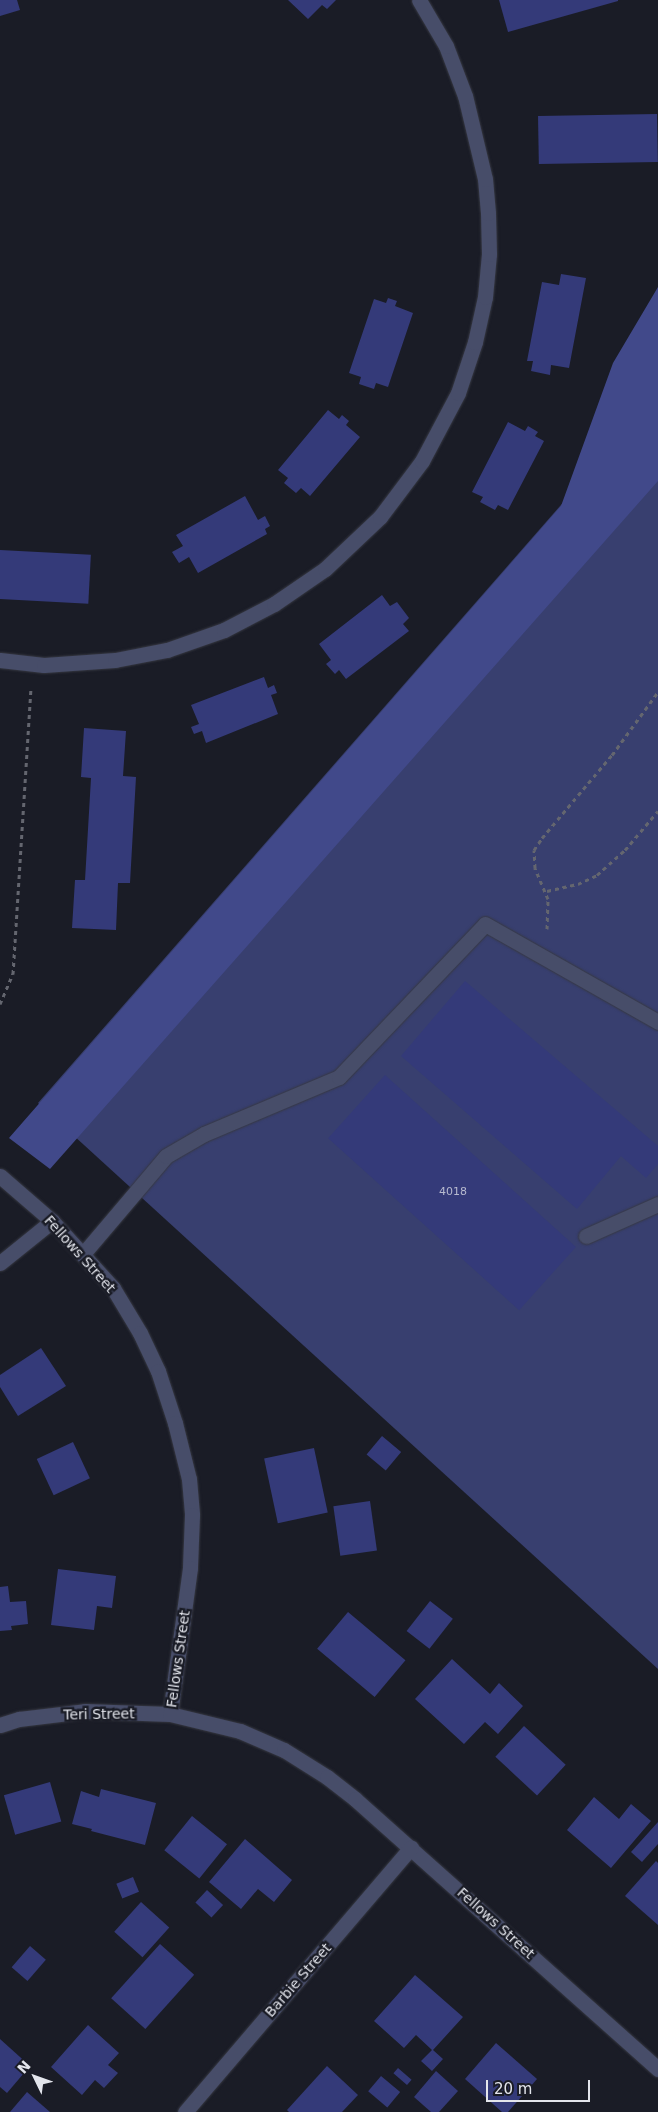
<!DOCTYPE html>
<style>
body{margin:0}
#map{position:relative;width:658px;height:2112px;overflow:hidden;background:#1a1c26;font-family:"DejaVu Sans",sans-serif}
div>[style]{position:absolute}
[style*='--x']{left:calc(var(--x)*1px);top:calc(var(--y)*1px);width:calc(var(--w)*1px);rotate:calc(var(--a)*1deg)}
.green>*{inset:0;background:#383f6f}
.forest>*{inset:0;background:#41498a}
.building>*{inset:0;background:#343a79;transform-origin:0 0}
.path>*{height:3px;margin-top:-1.5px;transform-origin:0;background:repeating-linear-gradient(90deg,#64666f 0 4px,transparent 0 8px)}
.roads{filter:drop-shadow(0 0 1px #363842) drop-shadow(0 0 1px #363842)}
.minor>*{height:15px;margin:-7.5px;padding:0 7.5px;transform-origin:7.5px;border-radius:7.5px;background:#474d69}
span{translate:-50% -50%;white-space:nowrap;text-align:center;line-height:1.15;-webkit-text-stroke:5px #1a1c26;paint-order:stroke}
.number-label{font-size:11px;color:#b7bacf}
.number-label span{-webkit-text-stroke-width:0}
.street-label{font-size:14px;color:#e3e5ec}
.north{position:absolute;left:10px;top:2052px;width:50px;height:50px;-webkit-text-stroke:4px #1a1c26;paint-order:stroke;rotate:312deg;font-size:14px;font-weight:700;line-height:20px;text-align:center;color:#e3e5ec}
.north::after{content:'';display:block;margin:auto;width:18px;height:22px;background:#e3e5ec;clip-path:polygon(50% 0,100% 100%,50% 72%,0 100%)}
.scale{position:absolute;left:486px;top:2080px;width:104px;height:22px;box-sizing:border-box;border:2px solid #e3e5ec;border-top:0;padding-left:6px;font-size:15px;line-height:18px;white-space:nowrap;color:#e3e5ec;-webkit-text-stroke:4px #1a1c26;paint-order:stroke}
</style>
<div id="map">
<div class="green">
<div style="clip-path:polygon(658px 394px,658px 1669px,38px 1103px)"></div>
</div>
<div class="forest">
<div style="clip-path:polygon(658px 287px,658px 481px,50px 1169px,9px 1138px,561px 506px,613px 363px)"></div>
</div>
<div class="building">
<div style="clip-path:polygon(0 0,17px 0,20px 10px,0 16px)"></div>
<div style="clip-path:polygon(288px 0,336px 0,327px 9px,322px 5px,308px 19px)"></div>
<div style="clip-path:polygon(499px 0,618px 0,618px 1px,508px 32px)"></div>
<div style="left:657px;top:114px;width:48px;height:119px;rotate:89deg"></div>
<div style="clip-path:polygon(561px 274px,586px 278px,569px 368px,551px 365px,550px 375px,531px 371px,533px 361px,527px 361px,542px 282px,559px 285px)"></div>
<div style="clip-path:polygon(388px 298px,397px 301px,395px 306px,413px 313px,388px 387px,376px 383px,374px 389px,359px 384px,361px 377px,349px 373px,374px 299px,386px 303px)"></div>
<div style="clip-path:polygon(328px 410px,339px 419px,342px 415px,349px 421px,346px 425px,360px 437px,310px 496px,301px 488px,296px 493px,284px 483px,288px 478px,278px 470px)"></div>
<div style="clip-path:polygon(508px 422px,525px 431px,528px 426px,538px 432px,535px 436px,544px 441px,508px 510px,498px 505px,495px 510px,480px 502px,483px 497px,472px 492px)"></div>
<div style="clip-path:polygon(245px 496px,258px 520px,265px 516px,270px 526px,265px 529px,267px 534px,198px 573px,189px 557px,179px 563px,172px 552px,183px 546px,176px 535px)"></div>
<div style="left:0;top:550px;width:91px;height:49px;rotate:3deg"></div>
<div style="clip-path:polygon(382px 595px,390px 606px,397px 602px,409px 618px,403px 624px,409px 631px,346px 679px,339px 670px,335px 674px,326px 664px,331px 660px,319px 644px)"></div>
<div style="clip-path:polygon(264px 677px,268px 688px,274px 685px,277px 693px,271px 695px,278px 714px,206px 743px,202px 731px,194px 734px,191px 727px,199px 724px,191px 705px)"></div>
<div style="clip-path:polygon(84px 728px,126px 731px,123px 776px,136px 777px,130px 883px,118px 883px,116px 930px,72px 928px,75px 880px,85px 880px,91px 778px,81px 777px)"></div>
<div style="clip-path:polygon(465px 981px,658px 1146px,658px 1164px,646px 1178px,621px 1156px,577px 1209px,401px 1056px)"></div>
<div style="left:385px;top:1075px;width:257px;height:85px;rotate:42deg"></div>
<div style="clip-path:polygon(41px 1348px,66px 1386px,18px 1416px,0 1387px,0 1375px)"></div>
<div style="left:382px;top:1436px;width:25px;height:24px;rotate:40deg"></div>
<div style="left:73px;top:1442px;width:40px;height:40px;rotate:65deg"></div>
<div style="left:314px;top:1448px;width:66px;height:51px;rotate:78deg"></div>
<div style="left:370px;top:1501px;width:50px;height:37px;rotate:82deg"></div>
<div style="clip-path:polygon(58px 1569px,116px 1576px,112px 1608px,97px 1606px,94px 1630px,51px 1625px)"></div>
<div style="clip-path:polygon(8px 1586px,10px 1602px,26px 1601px,28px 1624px,11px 1626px,12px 1630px,0 1631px,0 1587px)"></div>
<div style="left:430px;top:1601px;width:29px;height:38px;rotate:38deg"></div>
<div style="left:348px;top:1612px;width:75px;height:48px;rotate:40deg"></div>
<div style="clip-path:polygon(452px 1659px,490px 1694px,499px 1683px,523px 1706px,498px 1734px,485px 1722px,464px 1744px,415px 1699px)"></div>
<div style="left:524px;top:1726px;width:57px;height:42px;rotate:43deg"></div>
<div style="left:50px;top:1782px;width:41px;height:48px;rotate:74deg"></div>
<div style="clip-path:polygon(101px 1789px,156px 1803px,145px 1845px,91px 1831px,92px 1829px,72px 1824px,81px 1791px,99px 1797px)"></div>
<div style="clip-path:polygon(594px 1797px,619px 1819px,631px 1804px,651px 1821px,611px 1868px,567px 1830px)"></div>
<div style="left:192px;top:1816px;width:45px;height:44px;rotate:39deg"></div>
<div style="clip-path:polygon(658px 1822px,658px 1844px,642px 1862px,631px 1852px)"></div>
<div style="clip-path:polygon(245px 1839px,292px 1880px,274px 1902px,258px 1889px,241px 1909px,209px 1882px)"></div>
<div style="clip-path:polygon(656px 1861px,658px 1863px,658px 1925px,625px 1896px)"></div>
<div style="left:133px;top:1877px;width:16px;height:18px;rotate:68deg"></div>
<div style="left:207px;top:1890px;width:22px;height:17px;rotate:43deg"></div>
<div style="left:141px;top:1902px;width:38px;height:40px;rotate:42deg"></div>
<div style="left:160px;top:1944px;width:46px;height:73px;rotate:42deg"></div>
<div style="left:30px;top:1946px;width:21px;height:28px;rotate:41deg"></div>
<div style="clip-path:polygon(415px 1975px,463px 2017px,433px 2050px,443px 2059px,432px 2071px,421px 2061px,432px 2050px,416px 2035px,404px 2048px,374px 2021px)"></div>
<div style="clip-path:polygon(88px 2025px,119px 2053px,108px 2065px,118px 2073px,104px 2088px,95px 2080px,82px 2095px,51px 2067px)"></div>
<div style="clip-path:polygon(0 2039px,30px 2066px,7px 2093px,0 2087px)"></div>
<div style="clip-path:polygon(496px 2043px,537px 2079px,508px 2112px,502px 2112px,465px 2079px)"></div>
<div style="clip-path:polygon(327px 2066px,358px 2095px,342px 2112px,289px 2112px,287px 2110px)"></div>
<div style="left:398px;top:2068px;width:18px;height:7px;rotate:41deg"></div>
<div style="clip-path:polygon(436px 2071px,458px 2091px,439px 2112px,431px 2112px,414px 2097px)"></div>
<div style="left:381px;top:2076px;width:25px;height:20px;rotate:40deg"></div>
<div style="clip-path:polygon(27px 2092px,50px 2112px,10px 2112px)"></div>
</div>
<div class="path">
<div style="--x:547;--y:891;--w:32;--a:-13"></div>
<div style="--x:578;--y:884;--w:21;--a:-25"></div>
<div style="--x:597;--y:875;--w:38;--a:-42"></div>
<div style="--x:625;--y:850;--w:51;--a:-49.8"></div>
<div style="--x:547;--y:929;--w:30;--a:-88"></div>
<div style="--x:548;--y:899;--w:34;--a:-113"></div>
<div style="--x:535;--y:868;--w:18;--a:-93"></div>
<div style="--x:534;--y:850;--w:14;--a:-56"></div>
<div style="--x:542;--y:838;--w:109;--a:-49.9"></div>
<div style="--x:612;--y:755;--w:78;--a:-53.9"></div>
<div style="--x:0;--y:1004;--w:33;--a:-67"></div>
<div style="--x:13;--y:974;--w:286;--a:-86.4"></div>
</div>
<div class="roads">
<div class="minor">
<div style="--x:0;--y:660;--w:44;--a:6.5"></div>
<div style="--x:44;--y:665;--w:71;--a:-4"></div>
<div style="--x:115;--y:660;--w:53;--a:-10.9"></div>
<div style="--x:167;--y:650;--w:60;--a:-19.3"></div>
<div style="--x:224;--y:630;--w:56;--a:-27.5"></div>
<div style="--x:274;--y:604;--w:62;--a:-34.5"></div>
<div style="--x:325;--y:569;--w:76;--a:-43.4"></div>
<div style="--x:380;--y:517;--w:70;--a:-53.1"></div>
<div style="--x:422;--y:461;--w:77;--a:-62.1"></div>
<div style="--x:458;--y:393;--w:54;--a:-71.6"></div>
<div style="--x:475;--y:342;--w:46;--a:-77.5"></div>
<div style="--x:485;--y:297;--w:43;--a:-84.7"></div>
<div style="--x:489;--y:254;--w:41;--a:-91.4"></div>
<div style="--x:488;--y:213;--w:34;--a:-95"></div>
<div style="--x:485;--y:179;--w:85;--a:-103.5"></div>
<div style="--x:465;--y:96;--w:53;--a:-110.8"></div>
<div style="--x:446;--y:46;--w:53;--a:-120.4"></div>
<div style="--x:0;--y:1176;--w:69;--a:40.9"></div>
<div style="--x:52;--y:1221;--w:91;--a:47.7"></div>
<div style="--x:113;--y:1288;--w:52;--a:59"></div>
<div style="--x:140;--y:1333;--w:42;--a:64.7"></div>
<div style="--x:158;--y:1371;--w:55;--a:71.9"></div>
<div style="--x:175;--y:1423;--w:58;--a:76"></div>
<div style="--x:189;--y:1479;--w:36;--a:85"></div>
<div style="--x:192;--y:1515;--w:53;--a:92.2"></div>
<div style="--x:190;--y:1568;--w:147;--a:97.8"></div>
<div style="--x:586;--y:1236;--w:79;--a:-24"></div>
<div style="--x:83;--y:1254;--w:128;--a:-49.7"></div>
<div style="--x:166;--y:1156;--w:44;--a:-30.1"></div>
<div style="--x:204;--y:1134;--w:147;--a:-22.9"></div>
<div style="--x:339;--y:1077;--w:211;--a:-46.3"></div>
<div style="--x:485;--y:924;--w:199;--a:29.5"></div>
<div style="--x:0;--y:1263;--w:67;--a:-38.9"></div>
<div style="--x:0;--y:1725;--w:20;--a:-18"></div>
<div style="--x:19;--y:1719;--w:66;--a:-6.9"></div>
<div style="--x:85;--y:1711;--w:85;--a:2"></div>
<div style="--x:170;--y:1714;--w:72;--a:13.7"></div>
<div style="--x:240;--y:1731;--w:48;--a:23.4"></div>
<div style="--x:284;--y:1750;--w:51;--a:32.1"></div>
<div style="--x:327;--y:1777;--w:36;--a:38"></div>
<div style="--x:355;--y:1799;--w:406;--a:41.7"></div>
<div style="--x:185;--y:2112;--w:348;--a:-49.5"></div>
</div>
</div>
<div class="number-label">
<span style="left:453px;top:1192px">4018</span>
</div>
<div class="street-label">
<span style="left:80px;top:1254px;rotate:48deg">Fellows Street</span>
<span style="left:178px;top:1659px;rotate:-82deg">Fellows Street</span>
<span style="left:99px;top:1714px;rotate:-1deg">Teri Street</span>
<span style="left:496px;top:1923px;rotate:42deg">Fellows Street</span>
<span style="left:298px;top:1980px;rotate:-49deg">Barbie Street</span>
</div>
<div class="north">N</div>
<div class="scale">20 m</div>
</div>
